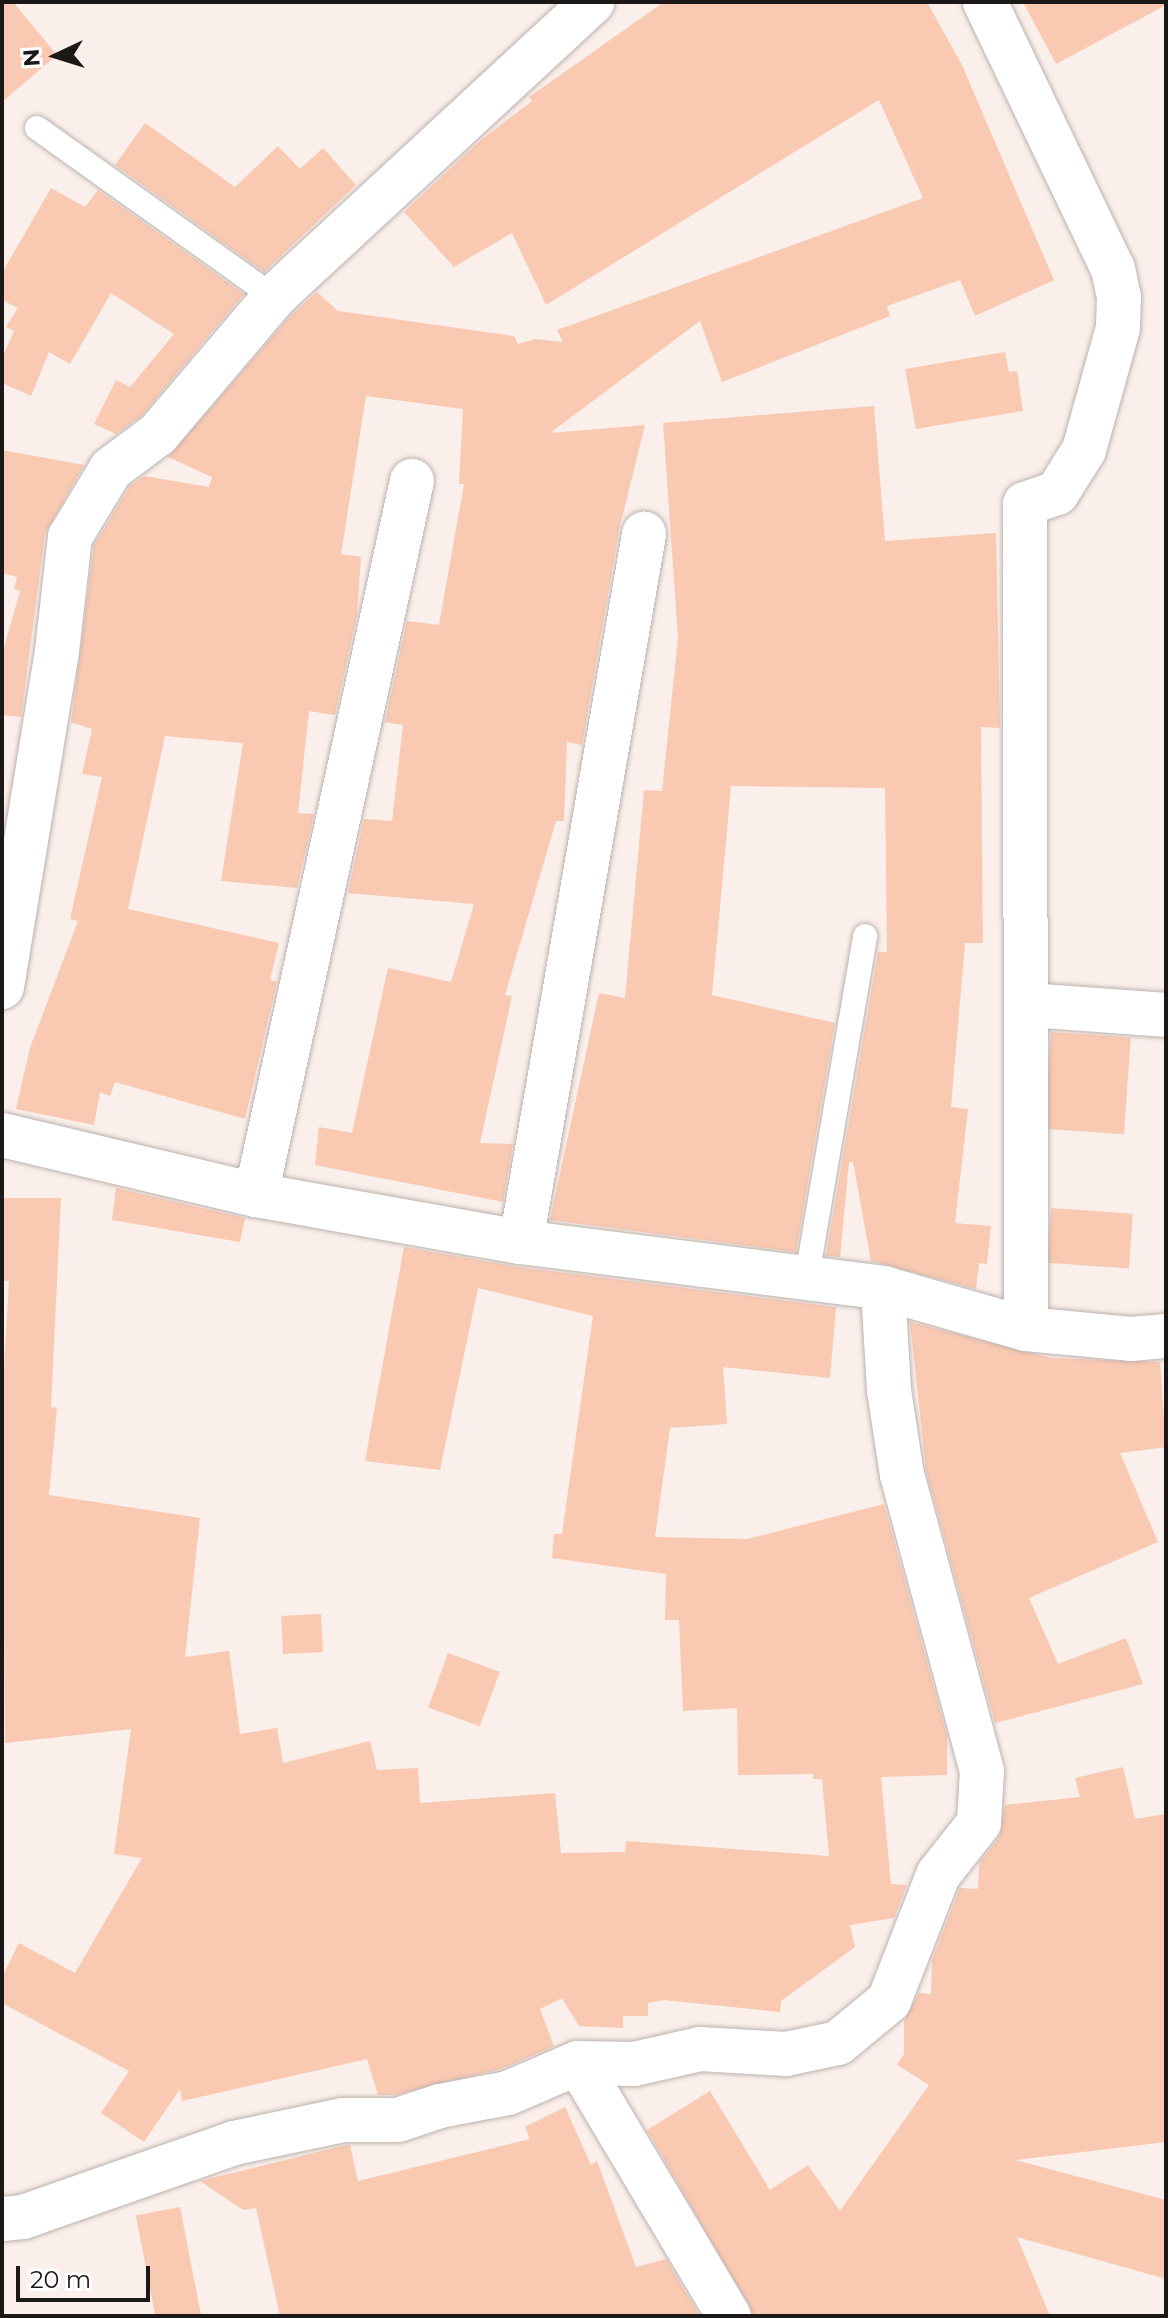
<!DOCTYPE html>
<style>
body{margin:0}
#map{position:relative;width:1168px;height:2318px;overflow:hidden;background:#faefea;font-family:Montserrat,sans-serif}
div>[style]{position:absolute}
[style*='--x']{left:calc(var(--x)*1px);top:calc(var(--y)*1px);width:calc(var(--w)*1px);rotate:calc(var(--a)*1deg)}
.building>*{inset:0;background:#fac9b2;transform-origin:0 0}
.roads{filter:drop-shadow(0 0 2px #bcb2ae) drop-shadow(0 0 2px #bcb2ae)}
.service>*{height:24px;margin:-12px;padding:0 12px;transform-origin:12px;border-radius:12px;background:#fff}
.minor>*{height:44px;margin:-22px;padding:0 22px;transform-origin:22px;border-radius:22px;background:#fff}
span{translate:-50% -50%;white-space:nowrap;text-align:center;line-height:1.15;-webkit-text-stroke:6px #fff;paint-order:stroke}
.frame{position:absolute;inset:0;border:4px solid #1c1817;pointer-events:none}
.north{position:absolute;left:16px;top:16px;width:80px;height:80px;-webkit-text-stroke:6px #fff;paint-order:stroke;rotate:266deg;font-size:22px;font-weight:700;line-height:32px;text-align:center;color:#1c1817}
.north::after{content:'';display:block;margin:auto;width:28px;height:36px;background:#1c1817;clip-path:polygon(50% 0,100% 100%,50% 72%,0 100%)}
.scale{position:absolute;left:16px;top:2266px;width:134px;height:36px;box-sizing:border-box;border:4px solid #1c1817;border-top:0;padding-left:10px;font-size:24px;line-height:28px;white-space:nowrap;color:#1c1817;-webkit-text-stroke:6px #fff;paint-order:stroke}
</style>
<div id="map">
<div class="building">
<div style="clip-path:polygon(2px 2px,13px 2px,57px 55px,2px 102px)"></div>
<div style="clip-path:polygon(664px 2px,927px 2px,962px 65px,1054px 280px,975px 316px,960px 280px,887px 306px,890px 316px,722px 382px,700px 321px,550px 433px,645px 425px,619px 530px,582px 745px,567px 742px,564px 821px,556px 821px,505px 995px,512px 996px,480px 1143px,513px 1144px,503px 1202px,315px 1165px,319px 1127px,352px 1133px,388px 968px,451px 982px,474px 904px,348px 893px,364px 819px,392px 821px,403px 725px,385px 722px,407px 621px,439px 625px,464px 484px,459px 484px,463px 409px,366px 396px,341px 554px,361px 557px,357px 615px,335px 715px,309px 711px,298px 813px,314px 814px,297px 888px,221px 881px,243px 743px,165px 736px,128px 909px,279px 943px,270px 980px,277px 982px,245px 1119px,115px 1082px,110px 1096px,100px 1092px,94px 1125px,16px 1109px,30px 1048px,78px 921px,70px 919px,102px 777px,82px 774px,92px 729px,71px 722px,94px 545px,130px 486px,144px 476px,209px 487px,212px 477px,168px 457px,292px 314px,317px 292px,338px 311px,514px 336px,518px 344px,535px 339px,563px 342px,557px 330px,923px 198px,879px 100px,546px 305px,512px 233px,454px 267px,404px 212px,481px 140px,532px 101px,529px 97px)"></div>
<div style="clip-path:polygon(1023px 2px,1166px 2px,1166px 5px,1056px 64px)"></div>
<div style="clip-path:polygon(145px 123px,235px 187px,278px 146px,300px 169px,323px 148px,356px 185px,264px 272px,115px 165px)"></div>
<div style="clip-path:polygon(51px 188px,85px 207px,98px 190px,244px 294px,141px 416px,116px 434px,94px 424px,116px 380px,130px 387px,174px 334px,111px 293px,70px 364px,49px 352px,31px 396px,2px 383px,2px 358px,14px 331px,6px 327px,18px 308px,2px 300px,2px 273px)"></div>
<div style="clip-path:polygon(1005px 352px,1009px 372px,1017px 371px,1023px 411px,916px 429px,905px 369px)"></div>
<div style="clip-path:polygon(874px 406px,885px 541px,996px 533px,1000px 728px,981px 727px,983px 943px,965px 943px,951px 1107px,968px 1109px,955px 1223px,991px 1226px,987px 1264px,979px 1263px,976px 1289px,871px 1261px,853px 1162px,849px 1162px,840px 1257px,826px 1256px,878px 952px,887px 952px,885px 788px,731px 786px,712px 995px,835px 1023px,796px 1252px,550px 1220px,599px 993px,625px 998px,644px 790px,662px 791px,678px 638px,663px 423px)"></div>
<div style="clip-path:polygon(2px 450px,84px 465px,45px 534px,21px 717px,2px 715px,2px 655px,20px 591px,14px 589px,17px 577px,2px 573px)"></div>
<div style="left:1051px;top:1032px;width:80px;height:97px;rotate:4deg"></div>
<div style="clip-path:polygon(116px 1188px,245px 1218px,240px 1242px,112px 1220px)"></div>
<div style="clip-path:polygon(2px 1198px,61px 1198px,51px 1407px,57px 1408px,49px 1495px,200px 1518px,185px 1657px,229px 1651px,240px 1734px,277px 1728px,283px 1763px,370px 1741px,377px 1770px,418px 1768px,420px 1803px,555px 1793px,561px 1853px,625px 1852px,626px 1841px,829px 1856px,822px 1779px,813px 1779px,813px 1774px,738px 1775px,737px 1708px,683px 1711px,679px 1620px,665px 1620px,666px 1574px,552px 1558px,554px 1534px,562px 1534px,593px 1316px,478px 1288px,440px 1470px,365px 1461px,404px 1247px,518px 1267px,836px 1307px,830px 1378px,723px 1367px,727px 1424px,670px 1428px,655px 1537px,747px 1539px,884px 1504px,947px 1736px,947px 1775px,881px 1777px,891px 1884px,907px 1885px,894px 1918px,850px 1925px,855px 1947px,781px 2001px,780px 2012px,664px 2000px,648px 2003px,648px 2016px,623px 2016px,623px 2028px,579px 2026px,562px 1998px,540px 2009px,554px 2046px,501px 2069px,394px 2095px,378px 2095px,367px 2059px,182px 2101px,180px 2089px,144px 2142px,101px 2113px,129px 2071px,2px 2003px,2px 1977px,19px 1943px,75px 1973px,142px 1858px,114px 1854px,131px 1729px,5px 1743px,2px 1402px,9px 1281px,2px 1281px)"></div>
<div style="left:1051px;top:1208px;width:82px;height:55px;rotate:4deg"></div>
<div style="clip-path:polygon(910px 1322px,1051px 1358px,1160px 1362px,1166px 1447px,1120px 1453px,1158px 1542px,1029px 1598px,1058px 1664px,1126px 1638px,1143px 1684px,995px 1723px,926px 1470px)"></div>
<div style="left:321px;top:1614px;width:38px;height:40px;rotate:87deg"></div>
<div style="left:448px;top:1653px;width:55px;height:58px;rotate:20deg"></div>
<div style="clip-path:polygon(1123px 1767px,1135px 1819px,1166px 1814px,1166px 2142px,1015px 2160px,1166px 2200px,1166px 2279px,1017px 2237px,1050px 2316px,754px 2316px,647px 2130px,710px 2091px,770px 2190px,808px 2165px,840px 2211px,929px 2085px,897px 2065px,904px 2054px,904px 2021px,919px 1993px,931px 1994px,932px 1960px,960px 1888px,978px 1889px,979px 1863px,999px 1838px,1005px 1805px,1080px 1797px,1075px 1778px)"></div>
<div style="clip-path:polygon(565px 2107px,591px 2165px,597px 2161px,636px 2267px,666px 2259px,700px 2316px,280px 2316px,256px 2208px,243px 2210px,200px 2181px,346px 2145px,350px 2145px,358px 2181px,530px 2139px,525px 2127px)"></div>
<div style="left:180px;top:2207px;width:111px;height:45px;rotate:79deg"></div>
</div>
<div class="roads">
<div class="service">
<div style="--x:37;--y:128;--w:291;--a:35.5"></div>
<div style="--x:806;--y:1282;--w:351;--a:-80.3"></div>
</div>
<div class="minor">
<div style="--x:985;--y:2;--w:296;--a:64.4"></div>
<div style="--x:1113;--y:269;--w:29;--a:78"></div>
<div style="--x:1119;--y:297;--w:31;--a:92"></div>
<div style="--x:1118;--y:328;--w:127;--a:105.6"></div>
<div style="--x:1084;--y:450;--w:51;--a:122.1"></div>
<div style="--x:1057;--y:493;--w:34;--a:161"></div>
<div style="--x:1025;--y:504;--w:825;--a:89.93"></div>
<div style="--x:2;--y:987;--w:340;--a:-80.7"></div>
<div style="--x:57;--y:651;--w:115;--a:-83.5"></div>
<div style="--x:70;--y:537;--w:79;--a:-58.9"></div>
<div style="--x:111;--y:469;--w:59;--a:-36.7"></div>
<div style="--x:158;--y:434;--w:180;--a:-49.7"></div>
<div style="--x:274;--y:297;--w:434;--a:-42.8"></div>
<div style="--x:1028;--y:1005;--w:138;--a:4.1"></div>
<div style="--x:2;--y:1135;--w:261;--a:13.3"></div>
<div style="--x:256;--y:1195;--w:269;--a:10.1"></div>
<div style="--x:521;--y:1242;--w:365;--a:7.2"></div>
<div style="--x:883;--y:1288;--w:149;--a:16"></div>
<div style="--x:1026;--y:1329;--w:105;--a:5.4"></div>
<div style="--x:1131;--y:1339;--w:35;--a:-5"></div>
<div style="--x:256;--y:1195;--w:731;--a:-77.68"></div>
<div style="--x:521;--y:1242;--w:719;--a:-80.14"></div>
<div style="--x:578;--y:2063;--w:295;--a:59.2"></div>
<div style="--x:2;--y:2219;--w:21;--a:-5"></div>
<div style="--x:23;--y:2217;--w:224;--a:-19.3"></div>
<div style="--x:234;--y:2143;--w:111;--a:-11.9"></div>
<div style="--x:343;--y:2120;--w:55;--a:0"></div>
<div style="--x:398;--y:2120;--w:44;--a:-18.4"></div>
<div style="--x:440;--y:2106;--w:69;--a:-10.8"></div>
<div style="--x:508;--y:2093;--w:76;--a:-23.2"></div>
<div style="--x:578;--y:2063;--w:56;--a:1"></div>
<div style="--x:634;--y:2064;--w:68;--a:-12.8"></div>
<div style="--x:700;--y:2049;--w:86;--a:3.3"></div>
<div style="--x:786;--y:2054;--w:53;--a:-11.9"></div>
<div style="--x:838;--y:2043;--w:66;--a:-39.5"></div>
<div style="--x:889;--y:2001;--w:135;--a:-68.7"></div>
<div style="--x:938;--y:1875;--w:66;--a:-51.7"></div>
<div style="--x:979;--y:1823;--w:52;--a:-86.7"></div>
<div style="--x:982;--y:1771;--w:307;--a:-105.1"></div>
<div style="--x:902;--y:1475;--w:86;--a:-98.7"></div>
<div style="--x:889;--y:1390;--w:102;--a:-93.4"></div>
</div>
</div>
<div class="frame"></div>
<div class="north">N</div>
<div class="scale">20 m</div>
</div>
